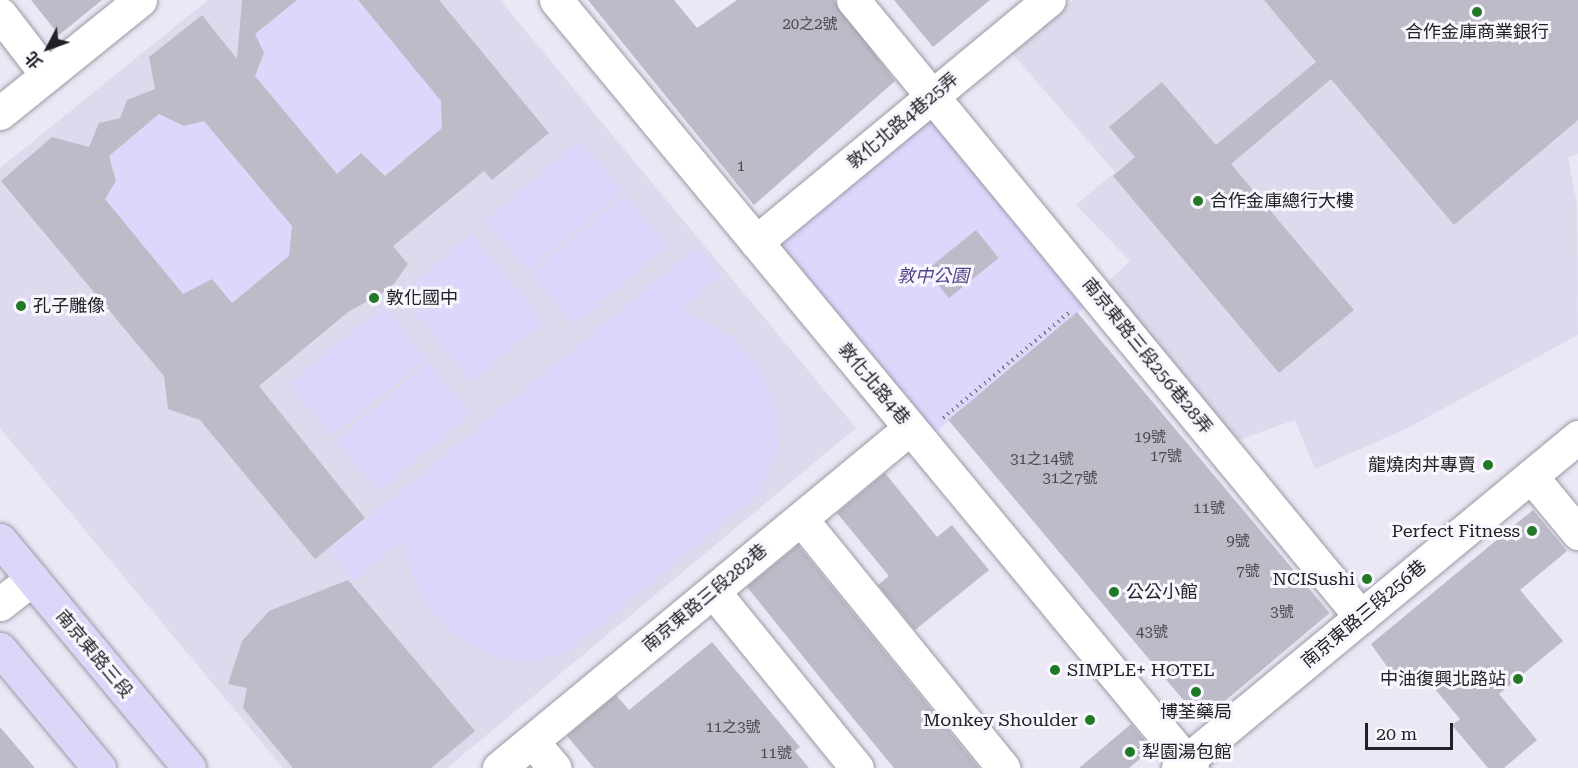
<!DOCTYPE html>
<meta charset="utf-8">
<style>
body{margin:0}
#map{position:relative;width:1578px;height:768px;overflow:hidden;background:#eae8f5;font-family:"Roboto Serif","Noto Sans TC",serif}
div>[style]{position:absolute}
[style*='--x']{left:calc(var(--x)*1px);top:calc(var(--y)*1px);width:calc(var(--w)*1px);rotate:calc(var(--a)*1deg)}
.built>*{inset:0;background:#dddaed}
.green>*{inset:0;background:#ded7fc;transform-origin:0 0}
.building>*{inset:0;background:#bdbbc7;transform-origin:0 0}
.path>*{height:4px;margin-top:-2px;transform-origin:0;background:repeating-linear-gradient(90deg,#7f7d85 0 1.5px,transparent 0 6px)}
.roads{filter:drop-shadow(0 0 2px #9c9aa6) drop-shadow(0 0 2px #9c9aa6)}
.minor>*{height:33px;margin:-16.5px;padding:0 16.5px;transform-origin:16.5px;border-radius:16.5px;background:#fff}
.major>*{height:33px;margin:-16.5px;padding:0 16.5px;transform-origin:16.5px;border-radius:16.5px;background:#ddd6f9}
.dots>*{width:16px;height:16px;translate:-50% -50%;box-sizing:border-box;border:3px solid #f8f6fe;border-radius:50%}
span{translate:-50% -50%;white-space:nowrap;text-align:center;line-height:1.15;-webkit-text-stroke:6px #f8f6fe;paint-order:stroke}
.number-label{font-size:15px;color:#49484e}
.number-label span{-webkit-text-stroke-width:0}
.poi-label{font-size:18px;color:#222125}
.left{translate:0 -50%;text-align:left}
.right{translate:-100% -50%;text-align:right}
.street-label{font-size:18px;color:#222125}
.park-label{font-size:18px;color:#574489;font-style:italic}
.north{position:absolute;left:18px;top:18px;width:60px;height:60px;-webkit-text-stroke:4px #f8f6fe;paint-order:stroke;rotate:229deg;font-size:16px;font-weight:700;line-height:24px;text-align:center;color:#222125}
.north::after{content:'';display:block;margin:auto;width:21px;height:27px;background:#222125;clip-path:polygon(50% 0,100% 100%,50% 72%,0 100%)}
.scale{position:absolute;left:1365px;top:723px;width:88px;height:27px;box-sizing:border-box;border:3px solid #222125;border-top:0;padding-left:8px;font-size:18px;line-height:21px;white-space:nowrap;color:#222125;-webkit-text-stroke:4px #f8f6fe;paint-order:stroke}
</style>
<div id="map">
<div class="built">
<div style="clip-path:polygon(208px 0,500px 0,856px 428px,447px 768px,283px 768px,0 428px,0 168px)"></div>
<div style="clip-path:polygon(1073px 0,1578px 0,1578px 154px,1568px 157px,1577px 204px,1578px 335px,1408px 428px,1315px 469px,1295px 420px,1233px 442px,1104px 285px,1130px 261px,1076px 205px,1115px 172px,1011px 52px)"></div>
</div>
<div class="green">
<div style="clip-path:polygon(297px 0,358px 0,446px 106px,440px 114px,447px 124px,387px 174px,371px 170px,345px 183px,249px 69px,261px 63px,264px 53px,259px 42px,250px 39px)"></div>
<div style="clip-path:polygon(168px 107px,168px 117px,177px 125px,190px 125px,199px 115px,294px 229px,288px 240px,296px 250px,222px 311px,220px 283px,201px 283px,196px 309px,102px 195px,114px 186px,116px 175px,110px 165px,100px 164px)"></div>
<div style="left:932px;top:118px;width:243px;height:199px;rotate:50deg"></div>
<div style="left:580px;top:140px;width:67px;height:124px;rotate:50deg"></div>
<div style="left:625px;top:194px;width:68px;height:124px;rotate:50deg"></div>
<div style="left:471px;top:234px;width:114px;height:94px;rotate:50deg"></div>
<div style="clip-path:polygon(698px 246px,721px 276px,682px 308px,738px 342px,763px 374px,777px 411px,779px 450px,759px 494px,570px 650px,536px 662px,498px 659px,450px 632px,422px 600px,401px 542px,354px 581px,328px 551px)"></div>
<div style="left:384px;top:306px;width:68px;height:123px;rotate:51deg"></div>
<div style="left:429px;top:362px;width:67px;height:122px;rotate:50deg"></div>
</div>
<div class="building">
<div style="clip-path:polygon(31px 0,102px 0,59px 35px)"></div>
<div style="clip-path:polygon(evenodd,242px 0,297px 0,255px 34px,264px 53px,255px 76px,337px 174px,361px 153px,385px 176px,442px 128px,441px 101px,358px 0,439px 0,549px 133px,492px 180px,484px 171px,393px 246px,408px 264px,391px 288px,348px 312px,259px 386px,365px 518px,315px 559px,200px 420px,168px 409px,164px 376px,1px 181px,52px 137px,89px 147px,99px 123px,120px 118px,127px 100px,155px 89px,149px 57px,202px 15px,237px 59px,242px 0,159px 114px,184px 126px,204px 121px,292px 226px,289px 256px,232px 303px,212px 279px,183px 294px,105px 199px,116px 181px,109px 156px,159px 114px)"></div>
<div style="clip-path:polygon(588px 0,674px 0,697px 28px,737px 0,834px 0,895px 81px,754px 205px)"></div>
<div style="clip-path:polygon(894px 0,990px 0,933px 47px)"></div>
<div style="clip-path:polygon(1264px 0,1578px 0,1578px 120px,1454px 225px,1331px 79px,1231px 164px,1354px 310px,1279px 373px,1113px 176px,1135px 157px,1109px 127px,1162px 82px,1216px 145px,1316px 62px)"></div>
<div style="left:976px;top:230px;width:36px;height:64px;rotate:51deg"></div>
<div style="left:1077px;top:312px;width:393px;height:168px;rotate:50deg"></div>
<div style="clip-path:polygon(885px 473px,937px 537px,952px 525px,989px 570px,915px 630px,878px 585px,889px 576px,837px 513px)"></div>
<div style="clip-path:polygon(1533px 510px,1567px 551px,1520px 590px,1563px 641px,1499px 694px,1537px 740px,1504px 768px,1488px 768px,1452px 725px,1460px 719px,1420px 671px,1401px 686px,1371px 644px)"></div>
<div style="clip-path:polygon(798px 545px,979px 768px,894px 768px,834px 695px,747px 587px)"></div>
<div style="clip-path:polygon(348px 580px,475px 731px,431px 768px,293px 768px,243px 708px,247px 688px,228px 684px,242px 641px,269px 611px)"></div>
<div style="clip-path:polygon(712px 642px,800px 747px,795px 751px,809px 768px,594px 768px,567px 736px,616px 695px,629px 710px)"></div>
<div style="clip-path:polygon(1131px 724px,1152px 749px,1129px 768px,1079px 768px)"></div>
<div style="clip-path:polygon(0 727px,35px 768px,0 768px)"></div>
</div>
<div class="path">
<div style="--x:943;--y:418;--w:167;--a:-39.9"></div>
</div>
<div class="roads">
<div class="minor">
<div style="--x:556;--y:0;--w:997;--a:50.37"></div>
<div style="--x:853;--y:0;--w:799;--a:50.53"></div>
<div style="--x:0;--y:14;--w:77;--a:52.4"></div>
<div style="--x:0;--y:113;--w:180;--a:-38.9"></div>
<div style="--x:756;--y:242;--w:380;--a:-39.6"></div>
<div style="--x:1531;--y:476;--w:74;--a:50.5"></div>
<div style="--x:801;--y:519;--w:321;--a:50.9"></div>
<div style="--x:713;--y:591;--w:228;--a:50.9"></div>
<div style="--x:0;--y:604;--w:41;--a:-38"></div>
<div style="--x:532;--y:741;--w:35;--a:50"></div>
<div style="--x:499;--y:768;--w:533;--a:-39.6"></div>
<div style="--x:1178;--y:768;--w:519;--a:-39.61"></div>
</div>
<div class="major">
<div style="--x:0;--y:540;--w:296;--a:50.3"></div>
<div style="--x:0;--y:649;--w:155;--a:50.2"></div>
</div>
</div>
<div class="dots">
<div style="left:1477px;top:12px;background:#217926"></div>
<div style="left:1198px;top:201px;background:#217926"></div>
<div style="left:374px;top:298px;background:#217926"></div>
<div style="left:21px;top:306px;background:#217926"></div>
<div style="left:1488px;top:465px;background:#217926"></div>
<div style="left:1532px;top:531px;background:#217926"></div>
<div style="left:1367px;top:579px;background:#217926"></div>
<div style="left:1114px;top:592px;background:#217926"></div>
<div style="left:1055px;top:670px;background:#217926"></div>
<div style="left:1518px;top:679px;background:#217926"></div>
<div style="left:1196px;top:692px;background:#217926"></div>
<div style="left:1090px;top:720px;background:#217926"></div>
<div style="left:1130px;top:752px;background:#217926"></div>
</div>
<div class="number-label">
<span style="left:810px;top:25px">20之2號</span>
<span style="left:741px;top:167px">1</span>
<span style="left:1150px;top:438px">19號</span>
<span style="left:1166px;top:457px">17號</span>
<span style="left:1042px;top:460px">31之14號</span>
<span style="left:1070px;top:479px">31之7號</span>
<span style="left:1209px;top:509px">11號</span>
<span style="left:1238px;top:542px">9號</span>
<span style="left:1248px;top:572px">7號</span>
<span style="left:1282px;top:613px">3號</span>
<span style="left:1152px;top:633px">43號</span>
<span style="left:733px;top:728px">11之3號</span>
<span style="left:776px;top:754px">11號</span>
</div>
<div class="poi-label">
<span style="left:1477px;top:32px">合作金庫商業銀行</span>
<span class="left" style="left:1210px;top:201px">合作金庫總行大樓</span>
<span class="left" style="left:386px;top:298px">敦化國中</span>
<span class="left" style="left:33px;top:306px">孔子雕像</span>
<span class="right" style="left:1476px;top:465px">龍燒肉丼專賣</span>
<span class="right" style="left:1520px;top:531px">Perfect Fitness</span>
<span class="right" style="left:1355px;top:579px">NCISushi</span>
<span class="left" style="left:1126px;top:592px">公公小館</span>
<span class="left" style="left:1067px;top:670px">SIMPLE+ HOTEL</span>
<span class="right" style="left:1506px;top:679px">中油復興北路站</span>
<span style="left:1196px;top:712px">博荃藥局</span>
<span class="right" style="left:1078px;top:720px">Monkey Shoulder</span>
<span class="left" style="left:1142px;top:752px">犁園湯包館</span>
</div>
<div class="street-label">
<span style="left:903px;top:121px;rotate:-40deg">敦化北路4巷25弄</span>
<span style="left:1147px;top:356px;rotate:51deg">南京東路三段256巷28弄</span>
<span style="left:874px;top:384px;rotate:50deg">敦化北路4巷</span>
<span style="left:705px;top:598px;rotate:-40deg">南京東路三段282巷</span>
<span style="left:1364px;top:614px;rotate:-40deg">南京東路三段256巷</span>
<span style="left:94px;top:654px;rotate:50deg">南京東路三段</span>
</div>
<div class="park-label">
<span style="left:933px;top:276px">敦中公園</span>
</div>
<div class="north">北</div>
<div class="scale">20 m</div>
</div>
